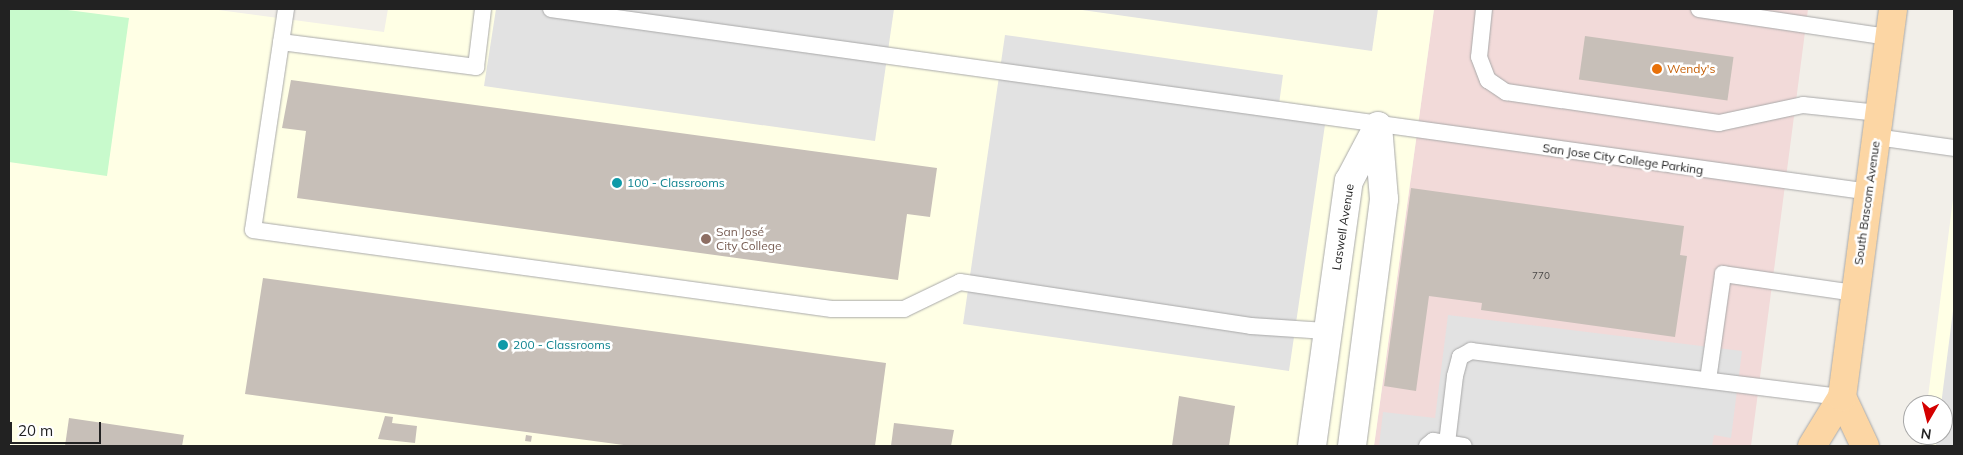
<!DOCTYPE html>
<meta charset="utf-8">
<style>
body{margin:0}
#map{position:relative;width:1963px;height:455px;overflow:hidden;background:#f2efe9;font-family:Mulish,sans-serif}
div>[style]{position:absolute}
[style*='--x']{left:calc(var(--x)*1px);top:calc(var(--y)*1px);width:calc(var(--w)*1px);rotate:calc(var(--a)*1deg)}
.commercial>*{inset:0;background:#f2dad9}
.education>*{inset:0;background:#ffffe5}
.park>*{inset:0;background:#c8facc}
.parking>*{inset:0;background:#e2e2e2}
.building>*{inset:0;background:#c7bfb8;transform-origin:0 0}
.roads{filter:drop-shadow(0 0 1px #a9a9a9) drop-shadow(0 0 1px #a9a9a9)}
.lane>*{height:16px;margin:-8px;padding:0 8px;transform-origin:8px;border-radius:8px;background:#fff}
.street>*{height:28px;margin:-14px;padding:0 14px;transform-origin:14px;border-radius:14px;background:#fff}
.primary>*{height:28px;margin:-14px;padding:0 14px;transform-origin:14px;border-radius:14px;background:#fcd6a4}
.dots>*{width:14px;height:14px;translate:-50% -50%;box-sizing:border-box;border:2px solid #fff;border-radius:50%}
span{translate:-50% -50%;white-space:nowrap;text-align:center;line-height:1.15;-webkit-text-stroke:5px #fff;paint-order:stroke}
.number-label{font-size:10px;color:#4b4948}
.number-label span{-webkit-text-stroke-width:0}
.food-label{font-size:12px;color:#c56008}
.left{translate:0 -50%;text-align:left}
.street-label{font-size:12px;color:#222}
.culture-label{font-size:12px;color:#0d838f}
.education-label{font-size:12px;color:#785e54}
.frame{position:absolute;inset:0;border:10px solid #222;pointer-events:none}
.north{position:absolute;left:1903px;top:395px;width:50px;height:50px;box-sizing:border-box;background:#fff;border:1px solid #a7a7a7;border-radius:50%;rotate:188deg;font-size:14px;font-weight:700;line-height:20px;text-align:center;color:#222}
.north::after{content:'';display:block;margin:auto;width:18px;height:22px;background:#d40000;clip-path:polygon(50% 0,100% 100%,50% 72%,0 100%)}
.scale{position:absolute;left:10px;top:422px;width:91px;height:22px;box-sizing:border-box;border:2px solid #222;border-top:0;padding-left:6px;font-size:15px;line-height:18px;white-space:nowrap;color:#222;-webkit-text-stroke:4px #fff;paint-order:stroke}
</style>
<div id="map">
<div class="commercial">
<div style="clip-path:polygon(1434px 9px,1808px 9px,1751px 446px,1374px 446px)"></div>
</div>
<div class="education">
<div style="clip-path:polygon(9px 9px,211px 9px,384px 32px,388px 9px,1434px 9px,1374px 446px,9px 446px)"></div>
<div style="clip-path:polygon(1954px 191px,1954px 446px,1922px 446px,1923px 435px,1943px 435px,1943px 405px,1927px 405px)"></div>
</div>
<div class="park">
<div style="clip-path:polygon(9px 9px,60px 9px,129px 18px,107px 176px,9px 162px)"></div>
</div>
<div class="parking">
<div style="clip-path:polygon(496px 9px,894px 9px,875px 141px,484px 86px)"></div>
<div style="clip-path:polygon(1075px 9px,1378px 9px,1372px 51px)"></div>
<div style="clip-path:polygon(1005px 35px,1283px 75px,1279px 104px,1327px 111px,1289px 371px,963px 324px)"></div>
<div style="clip-path:polygon(1954px 303px,1954px 446px,1936px 446px,1937px 435px,1943px 435px,1941px 405px)"></div>
<div style="clip-path:polygon(1448px 315px,1742px 351px,1731px 438px,1714px 435px,1712px 446px,1379px 446px,1383px 412px,1435px 418px)"></div>
</div>
<div class="building">
<div style="left:1585px;top:36px;width:150px;height:44px;rotate:8deg"></div>
<div style="clip-path:polygon(291px 80px,937px 168px,930px 217px,907px 214px,898px 280px,297px 198px,306px 131px,282px 128px)"></div>
<div style="clip-path:polygon(1411px 188px,1684px 226px,1680px 255px,1687px 256px,1675px 337px,1481px 310px,1482px 303px,1429px 296px,1416px 391px,1384px 386px)"></div>
<div style="clip-path:polygon(263px 278px,886px 363px,875px 446px,631px 446px,245px 394px)"></div>
<div style="clip-path:polygon(1179px 396px,1235px 406px,1229px 446px,1172px 446px)"></div>
<div style="clip-path:polygon(385px 416px,393px 417px,392px 423px,417px 426px,415px 443px,378px 439px)"></div>
<div style="clip-path:polygon(69px 418px,184px 435px,182px 446px,65px 446px)"></div>
<div style="clip-path:polygon(894px 423px,954px 430px,951px 446px,891px 446px)"></div>
<div style="left:526px;top:435px;width:6px;height:6px;rotate:9deg"></div>
</div>
<div class="roads">
<div class="lane">
<div style="--x:286;--y:9;--w:223;--a:98.5"></div>
<div style="--x:253;--y:230;--w:584;--a:7.77"></div>
<div style="--x:832;--y:309;--w:72;--a:0"></div>
<div style="--x:904;--y:309;--w:62;--a:-25.7"></div>
<div style="--x:960;--y:282;--w:294;--a:8.6"></div>
<div style="--x:1251;--y:326;--w:75;--a:3.8"></div>
<div style="--x:551;--y:9;--w:1331;--a:7.9"></div>
<div style="--x:1484;--y:9;--w:48;--a:95.9"></div>
<div style="--x:1479;--y:57;--w:25;--a:69"></div>
<div style="--x:1488;--y:80;--w:22;--a:34"></div>
<div style="--x:1506;--y:92;--w:215;--a:8.3"></div>
<div style="--x:1719;--y:123;--w:86;--a:-12.1"></div>
<div style="--x:1803;--y:105;--w:76;--a:6"></div>
<div style="--x:1699;--y:9;--w:192;--a:8.4"></div>
<div style="--x:281;--y:42;--w:197;--a:7.3"></div>
<div style="--x:476;--y:67;--w:58;--a:-83.1"></div>
<div style="--x:1876;--y:137;--w:79;--a:8"></div>
<div style="--x:1708;--y:380;--w:107;--a:-81.9"></div>
<div style="--x:1723;--y:274;--w:133;--a:8.2"></div>
<div style="--x:1447;--y:443;--w:67;--a:-83.2"></div>
<div style="--x:1455;--y:376;--w:20;--a:-75"></div>
<div style="--x:1460;--y:357;--w:13;--a:-29"></div>
<div style="--x:1471;--y:351;--w:374;--a:7.1"></div>
<div style="--x:1427;--y:446;--w:8;--a:-40"></div>
<div style="--x:1433;--y:441;--w:31;--a:9"></div>
</div>
<div class="street">
<div style="--x:1312;--y:446;--w:268;--a:-82.1"></div>
<div style="--x:1349;--y:181;--w:62;--a:-62.2"></div>
<div style="--x:1352;--y:446;--w:249;--a:-82.6"></div>
<div style="--x:1384;--y:199;--w:73;--a:-94.7"></div>
</div>
<div class="primary">
<div style="--x:1842;--y:397;--w:54;--a:64.9"></div>
<div style="--x:1812;--y:446;--w:57;--a:-58.5"></div>
<div style="--x:1842;--y:397;--w:391;--a:-82.5"></div>
</div>
</div>
<div class="dots">
<div style="left:1657px;top:69px;background:#e8710a"></div>
<div style="left:617px;top:183px;background:#0f9aa8"></div>
<div style="left:706px;top:239px;background:#8d6e63"></div>
<div style="left:503px;top:345px;background:#0f9aa8"></div>
</div>
<div class="number-label">
<span style="left:1541px;top:276px">770</span>
</div>
<div class="food-label">
<span class="left" style="left:1667px;top:69px">Wendy's</span>
</div>
<div class="street-label">
<span style="left:1623px;top:159px;rotate:8deg">San Jose City College Parking</span>
<span style="left:1867px;top:203px;rotate:-82deg">South Bascom Avenue</span>
<span style="left:1343px;top:227px;rotate:-81deg">Laswell Avenue</span>
</div>
<div class="culture-label">
<span class="left" style="left:627px;top:183px">100 - Classrooms</span>
<span class="left" style="left:513px;top:345px">200 - Classrooms</span>
</div>
<div class="education-label">
<span class="left" style="left:716px;top:239px">San José<br>City College</span>
</div>
<div class="frame"></div>
<div class="north">N</div>
<div class="scale">20 m</div>
</div>
